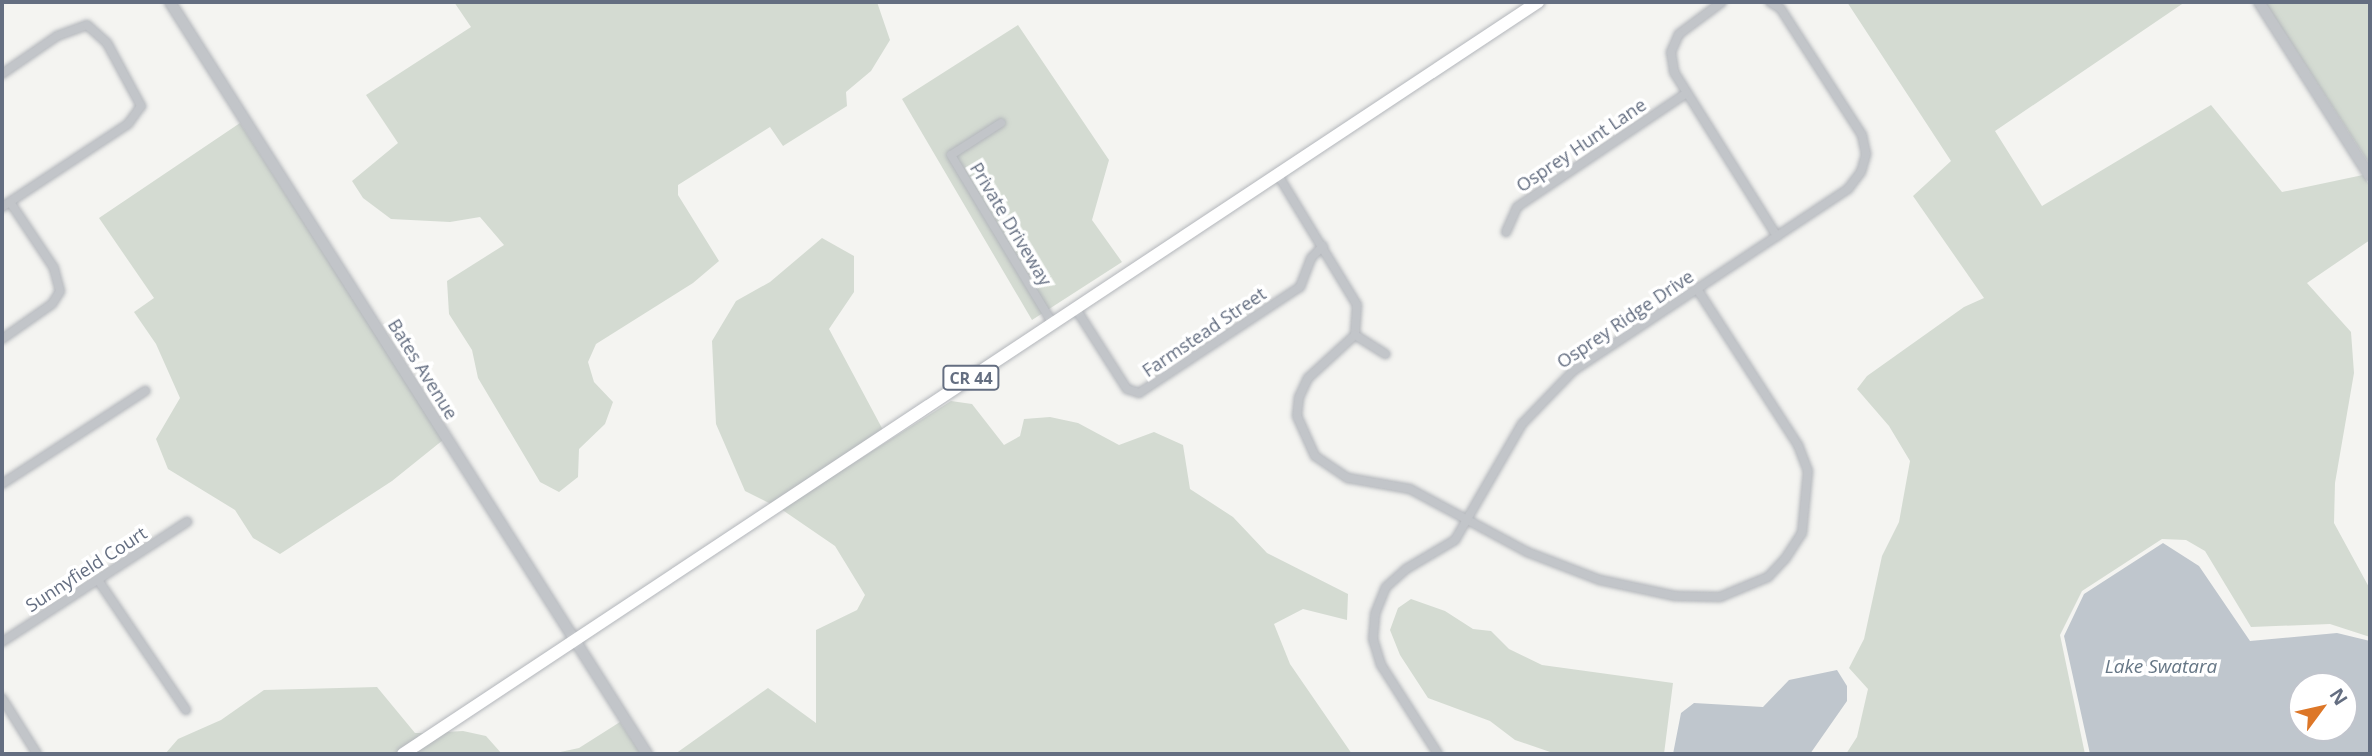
<!DOCTYPE html>
<style>
body{margin:0}
#map{position:relative;width:2372px;height:756px;overflow:hidden;background:#f4f4f1;font-family:"Open Sans",sans-serif}
div>[style]{position:absolute}
[style*='--x']{left:calc(var(--x)*1px);top:calc(var(--y)*1px);width:calc(var(--w)*1px);rotate:calc(var(--a)*1deg)}
.green>*{inset:0;background:#d4dbd2}
.water>*{inset:0;background:#bfc6cd}
.roads{filter:drop-shadow(0 0 2px #b3b6bb) drop-shadow(0 0 2px #b3b6bb)}
.minor>*{height:8px;margin:-4px;padding:0 4px;transform-origin:4px;border-radius:4px;background:#c2c5c9}
.tertiary>*{height:10px;margin:-5px;padding:0 5px;transform-origin:5px;border-radius:5px;background:#c2c5c9}
.primary>*{height:12px;margin:-6px;padding:0 6px;transform-origin:6px;border-radius:6px;background:#fff}
span{translate:-50% -50%;white-space:nowrap;text-align:center;line-height:1.15;-webkit-text-stroke:7px #fff;paint-order:stroke}
.shield-label span{padding:2px 5px;background:#fff;border:2px solid;border-radius:5px;-webkit-text-stroke-width:0}
.shield-label{font-size:16px;color:#646e81;font-weight:700}
.street-label{font-size:18px;color:#646e81}
.water-label{font-size:19px;color:#657685;font-style:italic}
.frame{position:absolute;inset:0;border:4px solid #646e81;pointer-events:none}
.north{position:absolute;left:2288px;top:672px;width:70px;height:70px;box-sizing:border-box;background:#fff;border:2px solid #c1c5cd;border-radius:50%;rotate:57deg;font-size:19px;font-weight:700;line-height:28px;text-align:center;color:#646e81}
.north::after{content:'';display:block;margin:auto;width:24px;height:32px;background:#dd7728;clip-path:polygon(50% 0,100% 100%,50% 72%,0 100%)}
</style>
<div id="map">
<div class="green">
<div style="clip-path:polygon(454px 2px,877px 2px,890px 40px,871px 71px,846px 92px,847px 106px,783px 146px,770px 127px,678px 185px,678px 195px,719px 261px,693px 283px,596px 344px,588px 362px,594px 382px,613px 402px,605px 424px,579px 449px,578px 477px,559px 492px,540px 482px,478px 378px,472px 350px,449px 314px,447px 281px,504px 245px,480px 217px,450px 222px,391px 219px,363px 198px,352px 181px,398px 143px,366px 95px,471px 27px)"></div>
<div style="clip-path:polygon(1847px 2px,2185px 2px,1995px 131px,2042px 206px,2211px 105px,2282px 192px,2363px 175px,2370px 186px,2370px 240px,2307px 283px,2351px 332px,2354px 373px,2335px 483px,2334px 523px,2370px 589px,2370px 637px,2330px 624px,2251px 627px,2205px 551px,2186px 540px,2162px 539px,2082px 591px,2060px 635px,2085px 754px,1846px 754px,1857px 737px,1868px 689px,1849px 668px,1864px 639px,1882px 556px,1899px 522px,1910px 461px,1889px 426px,1857px 389px,1867px 376px,1964px 307px,1984px 298px,1913px 196px,1951px 161px)"></div>
<div style="clip-path:polygon(2265px 2px,2370px 2px,2370px 165px)"></div>
<div style="clip-path:polygon(1018px 25px,1109px 160px,1092px 220px,1122px 262px,1032px 320px,902px 99px)"></div>
<div style="clip-path:polygon(240px 123px,443px 440px,392px 481px,280px 554px,253px 538px,235px 510px,168px 469px,156px 439px,180px 398px,156px 344px,134px 312px,154px 298px,99px 218px)"></div>
<div style="clip-path:polygon(822px 238px,854px 256px,854px 292px,829px 329px,883px 430px,771px 504px,745px 491px,716px 424px,712px 341px,736px 301px,770px 282px)"></div>
<div style="clip-path:polygon(951px 401px,972px 404px,1004px 445px,1020px 436px,1024px 419px,1050px 417px,1078px 423px,1119px 445px,1154px 432px,1183px 445px,1190px 489px,1233px 517px,1267px 553px,1348px 594px,1347px 620px,1303px 609px,1274px 624px,1290px 664px,1352px 754px,675px 754px,768px 688px,816px 723px,816px 630px,857px 610px,865px 595px,835px 546px,781px 509px)"></div>
<div style="clip-path:polygon(1411px 599px,1445px 611px,1473px 629px,1491px 631px,1509px 649px,1542px 665px,1673px 683px,1664px 754px,1556px 754px,1515px 740px,1490px 721px,1428px 698px,1400px 655px,1390px 630px,1398px 608px)"></div>
<div style="clip-path:polygon(377px 687px,415px 733px,426px 733px,394px 754px,165px 754px,178px 739px,221px 720px,264px 690px)"></div>
<div style="clip-path:polygon(620px 722px,641px 754px,551px 754px,579px 748px)"></div>
<div style="clip-path:polygon(463px 731px,486px 736px,502px 754px,412px 754px,446px 732px)"></div>
</div>
<div class="water">
<div style="clip-path:polygon(evenodd,2163px 543px,2199px 566px,2250px 641px,2337px 633px,2370px 641px,2370px 754px,2090px 754px,2064px 636px,2084px 594px,2163px 543px,2302px 686px,2344px 686px,2344px 728px,2302px 728px,2302px 686px)"></div>
<div style="clip-path:polygon(1837px 670px,1847px 686px,1847px 701px,1810px 754px,1673px 754px,1681px 713px,1694px 703px,1763px 707px,1789px 680px)"></div>
</div>
<div class="roads">
<div class="minor">
<div style="--x:1722;--y:2;--w:54;--a:143.3"></div>
<div style="--x:1679;--y:34;--w:20;--a:114"></div>
<div style="--x:1671;--y:52;--w:20;--a:81"></div>
<div style="--x:1674;--y:72;--w:194;--a:57.9"></div>
<div style="--x:2;--y:74;--w:67;--a:-34.6"></div>
<div style="--x:57;--y:36;--w:32;--a:-20"></div>
<div style="--x:87;--y:25;--w:27;--a:42"></div>
<div style="--x:107;--y:43;--w:72;--a:61.6"></div>
<div style="--x:141;--y:106;--w:22;--a:126"></div>
<div style="--x:128;--y:124;--w:151;--a:146.6"></div>
<div style="--x:1001;--y:123;--w:59;--a:147.4"></div>
<div style="--x:951;--y:155;--w:197;--a:58.9"></div>
<div style="--x:1278;--y:175;--w:152;--a:58.7"></div>
<div style="--x:1357;--y:305;--w:30;--a:94"></div>
<div style="--x:1355;--y:335;--w:64;--a:137.5"></div>
<div style="--x:1308;--y:378;--w:21;--a:115"></div>
<div style="--x:1299;--y:397;--w:19;--a:96"></div>
<div style="--x:1297;--y:416;--w:44;--a:65.8"></div>
<div style="--x:1315;--y:456;--w:40;--a:34"></div>
<div style="--x:1348;--y:478;--w:63;--a:10.1"></div>
<div style="--x:1410;--y:489;--w:133;--a:28.3"></div>
<div style="--x:1527;--y:552;--w:78;--a:21"></div>
<div style="--x:1600;--y:580;--w:77;--a:12"></div>
<div style="--x:1675;--y:596;--w:45;--a:1.3"></div>
<div style="--x:1720;--y:597;--w:52;--a:-22.6"></div>
<div style="--x:1768;--y:577;--w:25;--a:-47"></div>
<div style="--x:1785;--y:559;--w:31;--a:-57"></div>
<div style="--x:1802;--y:533;--w:62;--a:-84.5"></div>
<div style="--x:1808;--y:471;--w:28;--a:-111"></div>
<div style="--x:1798;--y:445;--w:186;--a:-122.9"></div>
<div style="--x:1506;--y:232;--w:27;--a:-66"></div>
<div style="--x:1517;--y:207;--w:202;--a:-33.9"></div>
<div style="--x:1076;--y:309;--w:95;--a:57.5"></div>
<div style="--x:1127;--y:389;--w:13;--a:18"></div>
<div style="--x:1139;--y:393;--w:193;--a:-33.4"></div>
<div style="--x:1300;--y:287;--w:31;--a:-69"></div>
<div style="--x:1311;--y:258;--w:17;--a:-45"></div>
<div style="--x:1355;--y:335;--w:36;--a:32"></div>
<div style="--x:2;--y:339;--w:61;--a:-35"></div>
<div style="--x:52;--y:304;--w:15;--a:-58"></div>
<div style="--x:60;--y:291;--w:24;--a:-105"></div>
<div style="--x:54;--y:268;--w:79;--a:-123.7"></div>
<div style="--x:2;--y:484;--w:171;--a:-33"></div>
<div style="--x:98;--y:580;--w:157;--a:55.9"></div>
<div style="--x:2;--y:642;--w:221;--a:-33"></div>
<div style="--x:2;--y:698;--w:66;--a:58"></div>
<div style="--x:1438;--y:754;--w:106;--a:-122.6"></div>
<div style="--x:1381;--y:665;--w:27;--a:-107"></div>
<div style="--x:1373;--y:639;--w:25;--a:-85"></div>
<div style="--x:1375;--y:614;--w:29;--a:-68"></div>
<div style="--x:1386;--y:587;--w:27;--a:-42"></div>
<div style="--x:1406;--y:569;--w:57;--a:-30.6"></div>
<div style="--x:1455;--y:540;--w:134;--a:-60"></div>
<div style="--x:1522;--y:424;--w:74;--a:-46.1"></div>
<div style="--x:1573;--y:371;--w:330;--a:-33.5"></div>
<div style="--x:1848;--y:189;--w:21;--a:-53"></div>
<div style="--x:1861;--y:172;--w:19;--a:-74"></div>
<div style="--x:1866;--y:154;--w:19;--a:-102"></div>
<div style="--x:1862;--y:135;--w:151;--a:-122.8"></div>
<div style="--x:1780;--y:8;--w:12;--a:-149"></div>
</div>
<div class="tertiary">
<div style="--x:170;--y:2;--w:891;--a:57.61"></div>
<div style="--x:2259;--y:2;--w:206;--a:57.5"></div>
</div>
<div class="primary">
<div style="--x:403;--y:754;--w:1362;--a:-33.53"></div>
</div>
</div>
<div class="shield-label">
<span style="left:971px;top:378px">CR 44</span>
</div>
<div class="street-label">
<span style="left:1581px;top:145px;rotate:-34deg">Osprey Hunt Lane</span>
<span style="left:1011px;top:224px;rotate:59deg">Private Driveway</span>
<span style="left:1625px;top:319px;rotate:-34deg">Osprey Ridge Drive</span>
<span style="left:1204px;top:332px;rotate:-34deg">Farmstead Street</span>
<span style="left:423px;top:369px;rotate:58deg">Bates Avenue</span>
<span style="left:86px;top:569px;rotate:-33deg">Sunnyfield Court</span>
</div>
<div class="water-label">
<span style="left:2161px;top:667px">Lake Swatara</span>
</div>
<div class="frame"></div>
<div class="north">N</div>
</div>
